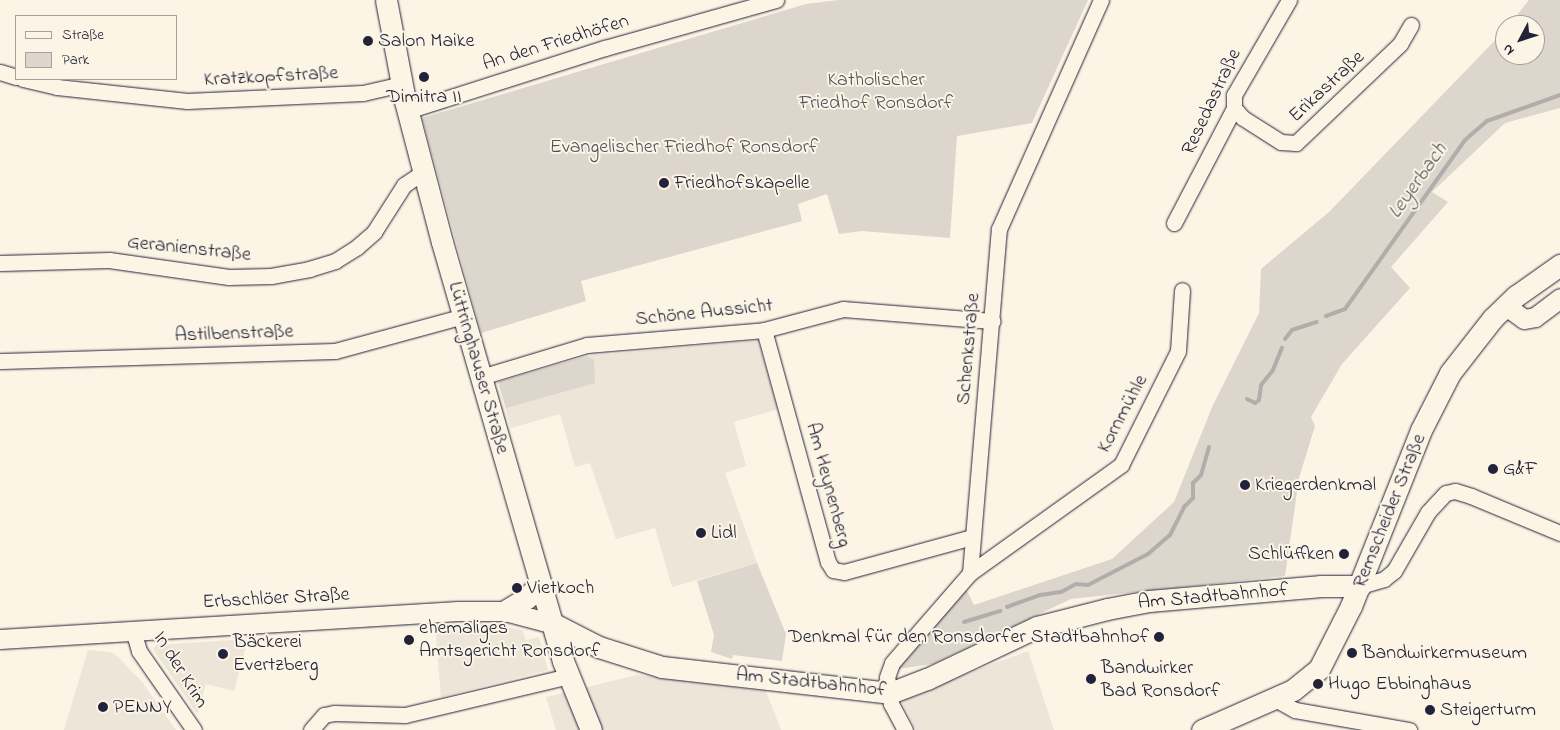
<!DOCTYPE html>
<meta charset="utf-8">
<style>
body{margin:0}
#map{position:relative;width:1560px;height:730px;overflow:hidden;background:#fcf5e5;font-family:"Indie Flower",sans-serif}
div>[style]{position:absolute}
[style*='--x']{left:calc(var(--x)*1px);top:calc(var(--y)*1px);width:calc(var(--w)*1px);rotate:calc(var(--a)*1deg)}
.built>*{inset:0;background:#ece5d8}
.green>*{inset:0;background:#dcd6cc}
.stream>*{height:4px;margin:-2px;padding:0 2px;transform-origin:2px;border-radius:2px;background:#b2adab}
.roads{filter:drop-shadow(0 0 1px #22223b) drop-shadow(0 0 1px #22223b)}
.minor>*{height:15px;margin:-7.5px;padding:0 7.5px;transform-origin:7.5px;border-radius:7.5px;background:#fcf5e5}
.tertiary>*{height:19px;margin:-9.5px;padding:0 9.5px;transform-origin:9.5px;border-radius:9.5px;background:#fcf5e5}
.secondary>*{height:21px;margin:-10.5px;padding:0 10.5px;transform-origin:10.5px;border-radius:10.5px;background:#fcf5e5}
.dots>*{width:14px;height:14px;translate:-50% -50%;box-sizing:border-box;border:2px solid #fcf5e5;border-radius:50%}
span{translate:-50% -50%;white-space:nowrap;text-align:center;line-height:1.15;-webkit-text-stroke:4px #fcf5e5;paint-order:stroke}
.poi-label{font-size:20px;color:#22223b}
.left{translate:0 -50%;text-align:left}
.right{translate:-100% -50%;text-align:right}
.street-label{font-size:20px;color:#22223b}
.park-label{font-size:20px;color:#504f5f}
.water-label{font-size:21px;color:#545362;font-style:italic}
.legend{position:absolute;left:15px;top:15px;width:162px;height:65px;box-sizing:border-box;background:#fcf5e5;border:1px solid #a5a1a1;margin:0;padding:6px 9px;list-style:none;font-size:15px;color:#22223b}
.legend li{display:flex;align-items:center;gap:10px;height:25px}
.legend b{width:25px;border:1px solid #a5a1a1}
.north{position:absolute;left:1495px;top:15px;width:50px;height:50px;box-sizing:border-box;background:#fcf5e5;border:1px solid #a5a1a1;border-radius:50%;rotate:230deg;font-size:14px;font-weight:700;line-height:20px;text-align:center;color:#22223b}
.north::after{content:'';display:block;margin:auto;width:18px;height:22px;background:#22223b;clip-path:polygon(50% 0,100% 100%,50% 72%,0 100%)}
</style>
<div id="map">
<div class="built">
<div style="clip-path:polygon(758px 340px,778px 409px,734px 422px,746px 466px,725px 473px,757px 563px,672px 587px,655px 528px,616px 539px,590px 463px,575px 467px,560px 414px,511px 428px,498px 382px,587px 356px)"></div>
<div style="clip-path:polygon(483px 623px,522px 630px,526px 640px,539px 637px,548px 670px,441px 697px,435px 625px)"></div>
<div style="clip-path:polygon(248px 639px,234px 691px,206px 684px,197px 714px,153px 649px,157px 645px)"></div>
<div style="clip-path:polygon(88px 650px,111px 652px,117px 656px,142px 682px,176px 730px,64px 730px)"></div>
<div style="clip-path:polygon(1028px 651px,1054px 730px,916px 730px,900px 698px)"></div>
<div style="clip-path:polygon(637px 675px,766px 691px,781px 730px,556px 730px,546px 697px)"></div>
</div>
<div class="green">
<div style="clip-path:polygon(839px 0,1088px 0,1032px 123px,957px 136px,950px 238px,862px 231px,839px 234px,827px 194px,798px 204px,802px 221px,581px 281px,586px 301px,481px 333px,422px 118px,806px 4px)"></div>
<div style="clip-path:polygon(1529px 0,1560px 0,1560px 108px,1505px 123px,1432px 192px,1448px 202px,1391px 267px,1410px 288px,1342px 364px,1311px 417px,1315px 426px,1299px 478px,1285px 576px,1071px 599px,933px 664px,897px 669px,966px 589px,974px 605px,1112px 559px,1174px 502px,1213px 405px,1259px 313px,1261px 269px,1329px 212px,1505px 30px,1505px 55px,1535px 55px,1535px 25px,1509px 25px)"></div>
<div style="clip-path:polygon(587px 356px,594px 360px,595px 383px,506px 408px,498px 382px)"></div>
<div style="clip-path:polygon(757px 563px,786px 634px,782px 661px,733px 655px,732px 659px,711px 652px,714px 635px,697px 581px)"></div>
</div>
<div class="stream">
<div style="--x:1326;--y:316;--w:20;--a:-20"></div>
<div style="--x:1345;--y:309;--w:207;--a:-54.6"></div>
<div style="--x:1465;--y:140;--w:29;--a:-41"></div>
<div style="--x:1487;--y:121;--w:77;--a:-19.6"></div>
<div style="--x:1285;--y:339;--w:11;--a:-52"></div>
<div style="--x:1292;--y:330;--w:26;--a:-18"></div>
<div style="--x:1247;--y:399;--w:9;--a:27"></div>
<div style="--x:1255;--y:403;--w:5;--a:-37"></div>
<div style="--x:1259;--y:400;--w:15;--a:-82"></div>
<div style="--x:1261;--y:385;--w:19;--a:-51"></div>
<div style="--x:1273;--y:370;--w:24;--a:-68"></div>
<div style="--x:1007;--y:607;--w:35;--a:-20"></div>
<div style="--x:1040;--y:595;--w:21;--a:-8"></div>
<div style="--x:1061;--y:592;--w:17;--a:-28"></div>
<div style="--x:1076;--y:584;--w:12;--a:5"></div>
<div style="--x:1088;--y:585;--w:68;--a:-27.3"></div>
<div style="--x:1148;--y:554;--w:29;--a:-41"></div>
<div style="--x:1170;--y:535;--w:31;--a:-63"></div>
<div style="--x:1184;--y:507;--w:13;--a:-45"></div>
<div style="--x:1193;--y:498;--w:15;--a:-90"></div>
<div style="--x:1193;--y:483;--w:11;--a:-45"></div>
<div style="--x:1201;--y:475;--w:29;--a:-74"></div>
<div style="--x:964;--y:622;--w:38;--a:-17"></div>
</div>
<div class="roads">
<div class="minor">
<div style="--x:0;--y:72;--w:17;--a:17"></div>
<div style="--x:23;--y:79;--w:35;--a:13"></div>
<div style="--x:57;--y:87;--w:131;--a:6.1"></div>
<div style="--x:187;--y:101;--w:176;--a:-2.6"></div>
<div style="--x:363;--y:93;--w:40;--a:-13"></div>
<div style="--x:1234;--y:108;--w:13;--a:48"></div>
<div style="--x:1243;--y:118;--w:45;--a:32.3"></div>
<div style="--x:1281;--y:142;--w:15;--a:4"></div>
<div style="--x:1296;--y:143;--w:144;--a:-43.6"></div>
<div style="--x:1400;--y:44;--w:22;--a:-60"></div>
<div style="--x:407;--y:111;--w:208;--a:-17.7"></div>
<div style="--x:605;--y:48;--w:178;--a:-15.7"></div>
<div style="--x:1174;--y:223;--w:130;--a:-62.4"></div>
<div style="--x:1234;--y:108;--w:13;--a:-90"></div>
<div style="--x:1234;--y:95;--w:110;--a:-59.9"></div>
<div style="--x:0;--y:263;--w:109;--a:-1.6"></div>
<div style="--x:109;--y:260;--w:121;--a:8.1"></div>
<div style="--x:229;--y:277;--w:42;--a:-1.4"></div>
<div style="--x:271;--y:276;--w:39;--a:-10"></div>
<div style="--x:309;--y:269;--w:27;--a:-17"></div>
<div style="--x:335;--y:261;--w:26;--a:-32"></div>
<div style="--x:357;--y:247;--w:23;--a:-41"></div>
<div style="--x:374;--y:232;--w:56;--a:-57.4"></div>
<div style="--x:404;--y:185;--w:23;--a:-34"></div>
<div style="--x:764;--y:330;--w:241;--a:74.6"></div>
<div style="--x:828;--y:562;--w:9;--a:58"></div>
<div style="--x:833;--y:570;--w:11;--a:10"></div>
<div style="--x:844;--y:572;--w:133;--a:-15.3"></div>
<div style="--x:0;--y:361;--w:335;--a:-1.7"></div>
<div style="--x:335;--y:351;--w:134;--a:-15.2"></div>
<div style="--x:481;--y:377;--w:111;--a:-16.8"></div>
<div style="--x:587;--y:345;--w:178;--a:-4.8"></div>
<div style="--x:764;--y:330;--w:82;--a:-14.9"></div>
<div style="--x:843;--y:309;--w:150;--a:4.6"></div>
<div style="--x:970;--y:573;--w:345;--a:-85.2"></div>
<div style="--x:999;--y:229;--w:251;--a:-66"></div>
<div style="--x:1360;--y:586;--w:25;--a:-16"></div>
<div style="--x:1384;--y:579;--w:13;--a:-39"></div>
<div style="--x:1394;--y:571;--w:68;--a:-60"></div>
<div style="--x:1428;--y:512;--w:26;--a:-47"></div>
<div style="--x:1446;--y:493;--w:9;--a:-13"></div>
<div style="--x:1455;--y:491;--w:17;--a:17"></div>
<div style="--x:1471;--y:496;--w:96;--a:22.6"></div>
<div style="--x:133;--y:630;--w:22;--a:74"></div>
<div style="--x:139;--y:651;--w:96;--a:55.2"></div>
<div style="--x:1275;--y:699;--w:23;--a:29"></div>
<div style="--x:1295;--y:710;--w:116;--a:10"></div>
<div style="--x:311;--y:730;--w:20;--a:-49"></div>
<div style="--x:324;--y:715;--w:10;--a:-11"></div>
<div style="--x:334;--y:713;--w:71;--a:1.6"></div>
<div style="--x:405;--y:715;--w:169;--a:-13.4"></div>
<div style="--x:905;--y:730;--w:30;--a:-118"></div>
<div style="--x:891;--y:704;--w:27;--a:-98"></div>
<div style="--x:887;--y:677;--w:15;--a:-70"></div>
<div style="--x:892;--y:663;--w:119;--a:-49.1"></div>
<div style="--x:970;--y:573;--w:186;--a:-35.6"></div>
<div style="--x:1121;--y:465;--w:127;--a:-63.4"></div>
<div style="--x:1178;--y:351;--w:61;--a:-86.2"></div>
</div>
<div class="tertiary">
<div style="--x:1506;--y:306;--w:22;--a:36"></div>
<div style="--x:1524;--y:319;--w:11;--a:-10"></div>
<div style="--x:1535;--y:317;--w:31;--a:-37"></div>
<div style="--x:0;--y:639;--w:459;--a:-3.5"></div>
<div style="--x:458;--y:611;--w:47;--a:0"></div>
<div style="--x:505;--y:611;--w:51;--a:14.9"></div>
</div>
<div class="secondary">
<div style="--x:386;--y:0;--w:103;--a:79.3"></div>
<div style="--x:405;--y:101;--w:146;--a:75.3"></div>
<div style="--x:442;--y:242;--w:436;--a:73.9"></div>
<div style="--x:563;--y:661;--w:74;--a:67.9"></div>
<div style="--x:505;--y:611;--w:26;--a:-31"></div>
<div style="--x:527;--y:598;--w:20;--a:-49"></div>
<div style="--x:554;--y:624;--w:51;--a:27.1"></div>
<div style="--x:599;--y:647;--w:66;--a:17.6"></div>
<div style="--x:662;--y:667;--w:229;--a:6.5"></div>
<div style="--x:890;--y:693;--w:40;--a:-21"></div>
<div style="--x:927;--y:679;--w:122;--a:-25.3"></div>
<div style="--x:1037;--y:627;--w:72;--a:-14.4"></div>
<div style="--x:1107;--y:609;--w:43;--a:-10.8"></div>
<div style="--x:1149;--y:601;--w:173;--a:-5"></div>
<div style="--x:1321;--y:586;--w:39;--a:0"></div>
<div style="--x:1202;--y:730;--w:99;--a:-23.7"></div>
<div style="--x:1293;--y:690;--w:33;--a:-39"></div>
<div style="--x:1319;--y:669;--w:71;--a:-63.1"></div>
<div style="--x:1351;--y:606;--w:189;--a:-68.3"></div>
<div style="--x:1421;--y:430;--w:64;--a:-63"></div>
<div style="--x:1450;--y:373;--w:70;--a:-52"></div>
<div style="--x:1493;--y:318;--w:32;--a:-44"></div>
<div style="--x:1516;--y:296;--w:54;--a:-35.2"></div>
</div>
</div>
<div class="dots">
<div style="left:368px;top:41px;background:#22223b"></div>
<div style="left:424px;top:77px;background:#22223b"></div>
<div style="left:664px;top:183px;background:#22223b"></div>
<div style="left:1493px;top:469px;background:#22223b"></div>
<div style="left:1245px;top:485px;background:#22223b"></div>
<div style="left:701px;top:533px;background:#22223b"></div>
<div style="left:1344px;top:554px;background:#22223b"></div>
<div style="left:517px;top:588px;background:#22223b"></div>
<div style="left:1159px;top:637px;background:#22223b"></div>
<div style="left:409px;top:640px;background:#22223b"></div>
<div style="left:1352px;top:653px;background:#22223b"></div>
<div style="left:223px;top:654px;background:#22223b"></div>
<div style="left:1091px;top:679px;background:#22223b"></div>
<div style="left:1318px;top:684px;background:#22223b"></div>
<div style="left:103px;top:707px;background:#22223b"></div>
<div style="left:1430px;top:710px;background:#22223b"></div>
</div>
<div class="poi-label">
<span class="left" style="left:378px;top:41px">Salon Maike</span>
<span style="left:424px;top:97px">Dimitra II</span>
<span class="left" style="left:674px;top:183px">Friedhofskapelle</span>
<span class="left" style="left:1503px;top:469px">G&amp;F</span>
<span class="left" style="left:1255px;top:485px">Kriegerdenkmal</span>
<span class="left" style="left:711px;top:533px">Lidl</span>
<span class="right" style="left:1334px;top:554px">Schlüffken</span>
<span class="left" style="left:527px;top:588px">Vietkoch</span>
<span class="left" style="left:419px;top:640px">ehemaliges<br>Amtsgericht Ronsdorf</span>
<span class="right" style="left:1149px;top:637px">Denkmal für den Ronsdorfer Stadtbahnhof</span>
<span class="left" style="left:233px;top:654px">Bäckerei<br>Evertzberg</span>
<span class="left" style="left:1362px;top:653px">Bandwirkermuseum</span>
<span class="left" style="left:1101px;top:680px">Bandwirker<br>Bad Ronsdorf</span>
<span class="left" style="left:1328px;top:684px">Hugo Ebbinghaus</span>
<span class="left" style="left:113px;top:707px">PENNY</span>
<span class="left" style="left:1440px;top:710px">Steigerturm</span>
</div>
<div class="street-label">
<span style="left:556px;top:43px;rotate:-17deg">An den Friedhöfen</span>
<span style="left:271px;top:77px;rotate:-3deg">Kratzkopfstraße</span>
<span style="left:1327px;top:87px;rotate:-43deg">Erikastraße</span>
<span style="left:1212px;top:102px;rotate:-65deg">Resedastraße</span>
<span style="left:189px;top:249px;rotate:6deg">Geranienstraße</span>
<span style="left:704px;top:313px;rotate:-6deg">Schöne Aussicht</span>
<span style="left:234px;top:334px;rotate:-2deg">Astilbenstraße</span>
<span style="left:969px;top:349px;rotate:-85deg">Schenkstraße</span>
<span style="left:478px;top:368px;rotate:74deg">Lüttringhauser Straße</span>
<span style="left:1123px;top:414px;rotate:-62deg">Kornmühle</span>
<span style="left:828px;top:485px;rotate:75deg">Am Heynenberg</span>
<span style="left:1390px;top:511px;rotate:-68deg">Remscheider Straße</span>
<span style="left:1213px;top:597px;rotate:-5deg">Am Stadtbahnhof</span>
<span style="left:276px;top:599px;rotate:-3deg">Erbschlöer Straße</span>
<span style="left:180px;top:670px;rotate:58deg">In der Krim</span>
<span style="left:811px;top:683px;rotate:6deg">Am Stadtbahnhof</span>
</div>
<div class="park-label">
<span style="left:876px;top:92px">Katholischer<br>Friedhof Ronsdorf</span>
<span style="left:684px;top:147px">Evangelischer Friedhof Ronsdorf</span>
</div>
<div class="water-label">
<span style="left:1418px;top:181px;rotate:-55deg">Leyerbach</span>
</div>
<ul class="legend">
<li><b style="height:6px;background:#fcf5e5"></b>Straße</li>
<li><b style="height:14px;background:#dcd6cc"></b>Park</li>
</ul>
<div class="north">N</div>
</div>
